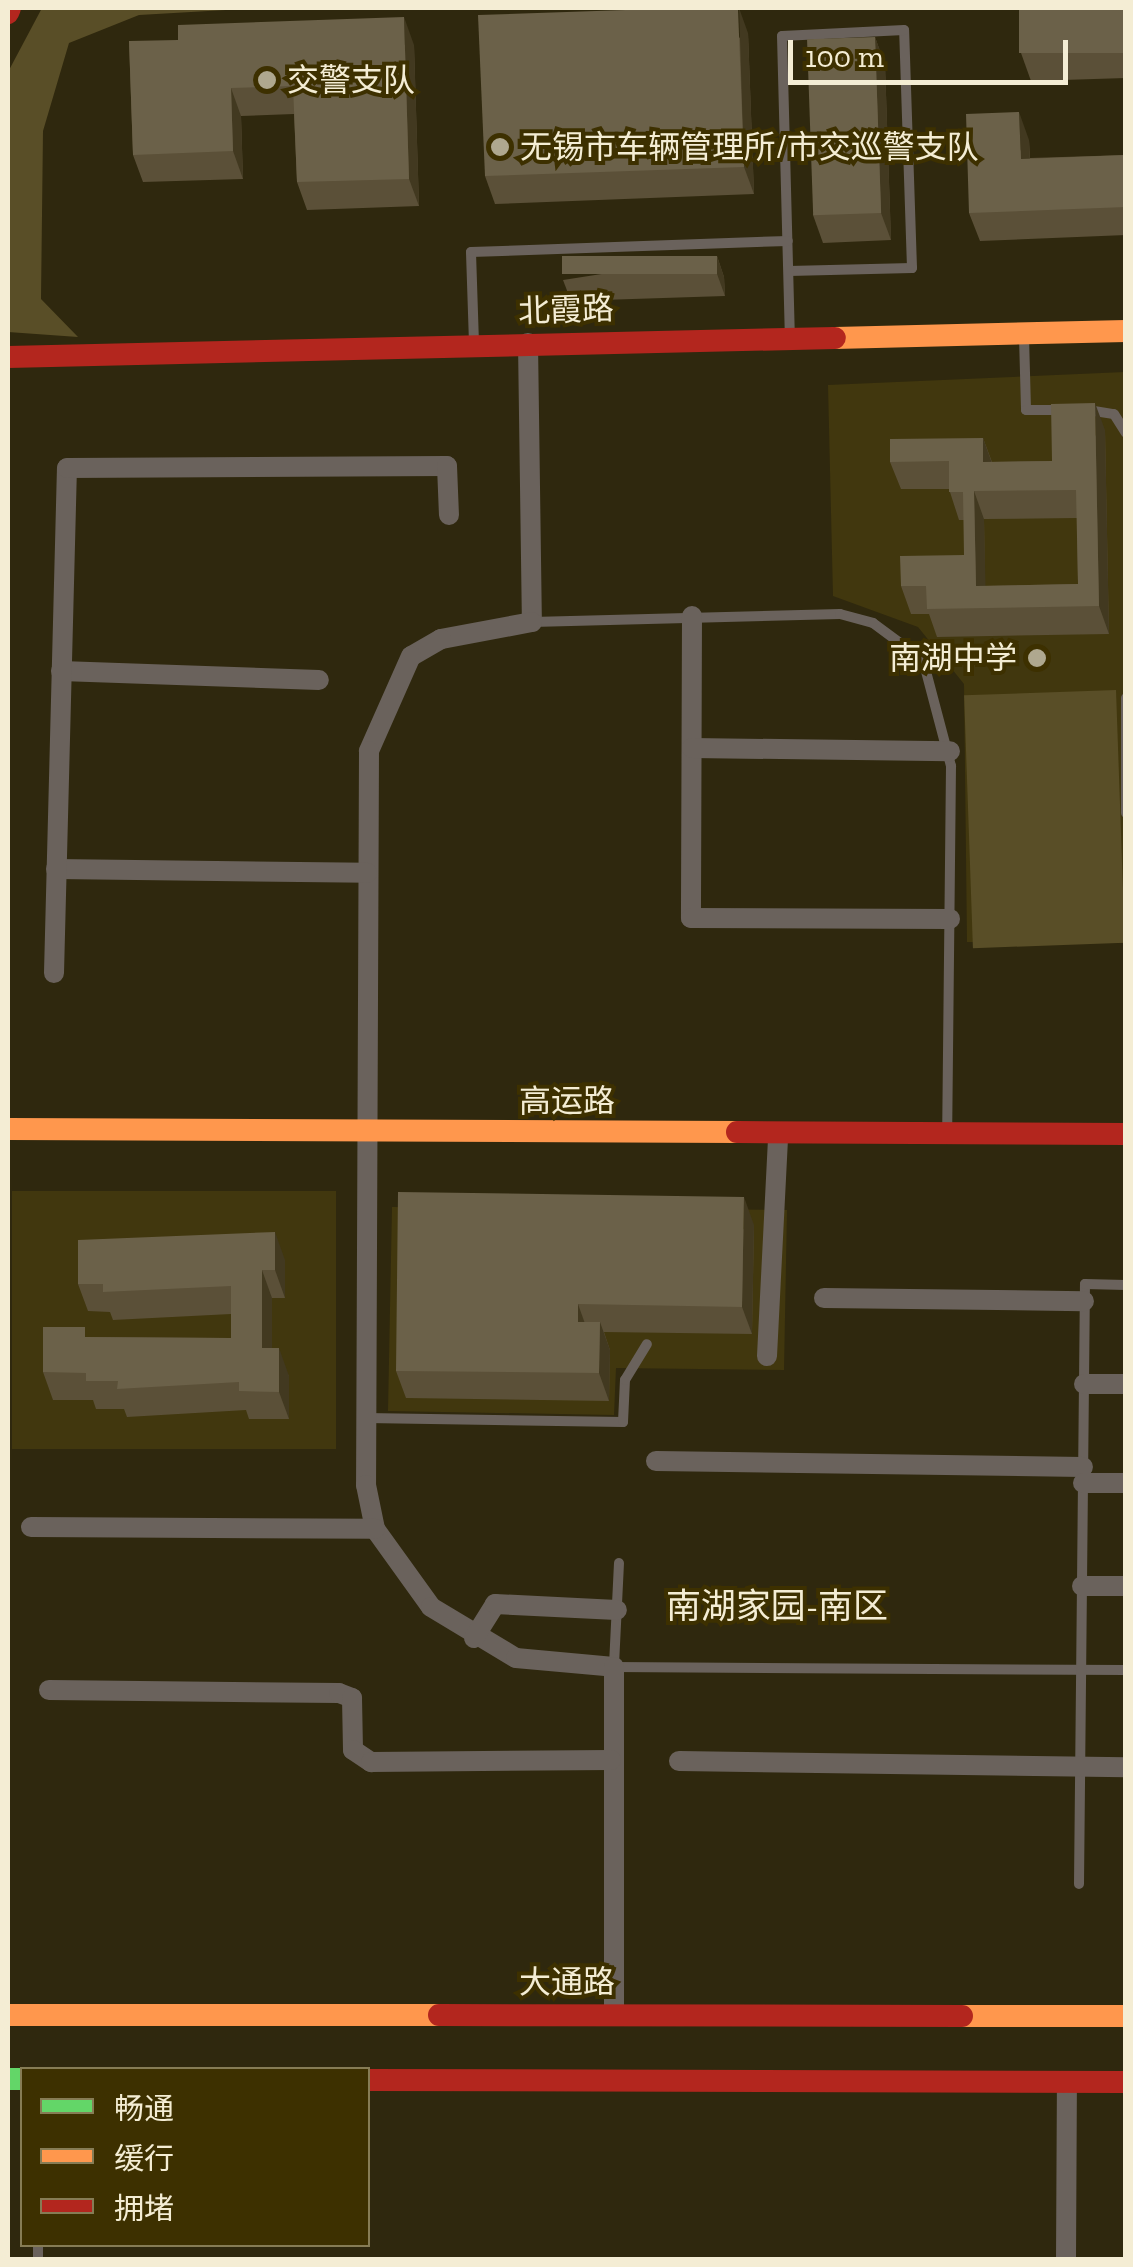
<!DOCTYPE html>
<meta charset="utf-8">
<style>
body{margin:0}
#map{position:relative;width:1133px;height:2267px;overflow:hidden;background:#2f280e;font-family:"Zilla Slab","Noto Sans SC",serif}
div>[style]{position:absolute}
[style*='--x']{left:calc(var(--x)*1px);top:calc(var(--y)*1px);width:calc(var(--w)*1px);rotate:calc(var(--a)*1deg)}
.built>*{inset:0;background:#41370e;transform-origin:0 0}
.green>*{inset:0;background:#594e27;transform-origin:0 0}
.lane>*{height:10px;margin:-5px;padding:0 5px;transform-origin:5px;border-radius:5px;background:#6a625c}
.street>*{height:20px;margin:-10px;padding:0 10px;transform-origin:10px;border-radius:10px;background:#6a625c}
.fast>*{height:22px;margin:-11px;padding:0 11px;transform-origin:11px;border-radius:11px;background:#63d668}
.slow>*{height:22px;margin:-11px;padding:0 11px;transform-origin:11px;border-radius:11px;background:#ff974d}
.jam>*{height:22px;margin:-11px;padding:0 11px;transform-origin:11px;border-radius:11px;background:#b3261e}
.wall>*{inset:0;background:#5b5038}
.shaded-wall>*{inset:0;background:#423920}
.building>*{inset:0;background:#6b6149;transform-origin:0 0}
.dots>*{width:28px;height:28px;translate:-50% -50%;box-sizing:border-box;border:5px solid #3d3000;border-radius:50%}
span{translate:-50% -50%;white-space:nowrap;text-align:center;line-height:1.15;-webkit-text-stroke:8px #3d3000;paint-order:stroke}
.poi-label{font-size:32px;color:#f4edd4}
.left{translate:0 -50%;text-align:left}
.right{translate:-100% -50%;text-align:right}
.street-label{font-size:32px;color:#f4edd4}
.neighbourhood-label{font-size:35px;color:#f4edd4}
.frame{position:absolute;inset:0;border:10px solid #f4edd4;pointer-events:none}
.legend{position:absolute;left:20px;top:2067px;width:350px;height:180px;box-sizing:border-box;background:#3d3000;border:2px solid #867c55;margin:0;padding:12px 18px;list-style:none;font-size:30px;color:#f4edd4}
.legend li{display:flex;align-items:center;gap:20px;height:50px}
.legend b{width:50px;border:2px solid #867c55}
.scale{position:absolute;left:788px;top:40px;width:280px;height:45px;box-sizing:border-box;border:5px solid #f4edd4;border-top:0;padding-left:12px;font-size:30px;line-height:35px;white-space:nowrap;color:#f4edd4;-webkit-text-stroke:8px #3d3000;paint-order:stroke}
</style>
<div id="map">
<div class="built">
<div style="clip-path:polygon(1125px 372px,1125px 943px,967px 942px,964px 684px,918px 627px,833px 596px,828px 385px)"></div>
<div style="left:336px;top:1191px;width:258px;height:324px;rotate:90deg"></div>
<div style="clip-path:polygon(392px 1207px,787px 1210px,784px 1370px,616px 1368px,614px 1415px,388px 1411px)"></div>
</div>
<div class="green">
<div style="clip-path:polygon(42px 8px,260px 8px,139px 15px,69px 43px,43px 131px,41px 299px,78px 337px,8px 332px,8px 72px)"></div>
<div style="left:1116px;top:690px;width:253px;height:152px;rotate:88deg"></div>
</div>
<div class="lane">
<div style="--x:789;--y:271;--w:123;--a:-1.4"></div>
<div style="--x:912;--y:268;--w:238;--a:-91.9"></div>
<div style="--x:904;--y:30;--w:122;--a:177.2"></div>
<div style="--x:782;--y:36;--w:299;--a:88.5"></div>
<div style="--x:1024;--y:337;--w:73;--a:88.4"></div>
<div style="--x:1026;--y:410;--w:35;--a:0"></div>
<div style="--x:474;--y:343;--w:91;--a:-91.9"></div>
<div style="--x:471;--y:252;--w:317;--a:-2"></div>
<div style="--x:1088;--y:410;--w:26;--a:9"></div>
<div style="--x:1114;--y:414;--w:22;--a:58"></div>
<div style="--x:532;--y:622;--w:308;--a:-1.5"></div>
<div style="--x:840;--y:614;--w:34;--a:15"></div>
<div style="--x:873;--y:623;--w:62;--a:36.5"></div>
<div style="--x:923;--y:660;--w:110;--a:75.2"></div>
<div style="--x:951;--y:766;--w:363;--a:90.6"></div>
<div style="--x:1126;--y:698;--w:115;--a:90"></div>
<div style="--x:366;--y:1418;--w:257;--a:0.9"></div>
<div style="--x:623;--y:1422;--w:42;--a:-87.3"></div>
<div style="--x:625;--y:1380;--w:42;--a:-58.6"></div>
<div style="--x:619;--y:1563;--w:104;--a:92.8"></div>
<div style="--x:614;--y:1667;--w:512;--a:0.34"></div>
<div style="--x:1079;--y:1884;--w:600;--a:-89.43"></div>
<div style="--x:1085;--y:1284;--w:41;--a:1.4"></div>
<div style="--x:38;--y:2260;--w:16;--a:-90"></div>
</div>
<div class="street">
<div style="--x:528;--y:343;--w:279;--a:89.2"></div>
<div style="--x:532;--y:622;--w:93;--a:169.4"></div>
<div style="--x:441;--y:639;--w:34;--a:150"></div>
<div style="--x:411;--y:656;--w:104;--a:113.9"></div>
<div style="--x:369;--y:751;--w:734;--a:90.23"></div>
<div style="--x:366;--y:1485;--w:45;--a:78.4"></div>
<div style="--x:375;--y:1529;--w:96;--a:54.3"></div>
<div style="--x:431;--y:1607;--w:99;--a:31"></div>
<div style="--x:516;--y:1658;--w:98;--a:5.2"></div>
<div style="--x:614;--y:1667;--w:348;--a:90"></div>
<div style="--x:692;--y:616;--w:302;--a:90.2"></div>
<div style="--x:691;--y:918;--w:259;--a:0.2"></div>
<div style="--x:61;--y:671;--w:258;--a:2"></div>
<div style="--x:692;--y:748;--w:258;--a:0.7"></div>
<div style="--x:56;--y:869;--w:311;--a:0.7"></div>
<div style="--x:54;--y:973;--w:505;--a:-88.53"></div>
<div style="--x:67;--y:468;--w:380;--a:-0.3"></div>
<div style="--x:447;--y:466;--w:49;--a:87.7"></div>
<div style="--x:824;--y:1298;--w:260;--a:0.7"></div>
<div style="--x:767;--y:1356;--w:216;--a:-87.1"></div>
<div style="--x:1084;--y:1384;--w:42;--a:0"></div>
<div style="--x:656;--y:1461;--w:427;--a:0.8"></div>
<div style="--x:1083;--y:1483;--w:43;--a:0"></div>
<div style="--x:31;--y:1527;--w:344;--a:0.3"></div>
<div style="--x:1082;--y:1586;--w:44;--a:0"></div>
<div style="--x:474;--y:1638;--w:40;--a:-58"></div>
<div style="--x:495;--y:1604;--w:122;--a:2.8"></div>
<div style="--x:49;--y:1690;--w:290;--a:0.6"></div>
<div style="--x:339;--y:1693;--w:14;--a:21"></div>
<div style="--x:352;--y:1698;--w:52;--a:88.9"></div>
<div style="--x:353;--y:1750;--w:22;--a:34"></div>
<div style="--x:371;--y:1762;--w:240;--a:-0.5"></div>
<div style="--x:679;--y:1761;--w:447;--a:0.8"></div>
<div style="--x:1066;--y:2260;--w:178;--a:-89.7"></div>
</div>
<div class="fast">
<div style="--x:8;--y:2079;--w:14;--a:0"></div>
</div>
<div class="slow">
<div style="--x:835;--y:338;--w:291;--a:-1.4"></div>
<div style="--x:8;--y:1129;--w:729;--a:0.24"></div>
<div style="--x:8;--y:2015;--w:431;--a:0"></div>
<div style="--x:962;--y:2016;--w:164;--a:0"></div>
</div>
<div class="jam">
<div style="--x:8;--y:13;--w:5;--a:-68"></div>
<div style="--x:8;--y:357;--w:827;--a:-1.32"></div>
<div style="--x:737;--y:1132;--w:389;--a:0.3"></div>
<div style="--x:439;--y:2015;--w:523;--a:0.11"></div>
<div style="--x:368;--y:2080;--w:758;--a:0.15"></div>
</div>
<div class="wall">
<div style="clip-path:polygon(1126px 8px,1126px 78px,1031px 81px,1021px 53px)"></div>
<div style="clip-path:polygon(748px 33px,754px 194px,495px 204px,485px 176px)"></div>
<div style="clip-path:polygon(875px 37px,885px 65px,891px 240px,823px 243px,813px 215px)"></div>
<div style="clip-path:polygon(129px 41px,414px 45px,419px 206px,307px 210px,297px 182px,294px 114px,241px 116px,243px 179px,143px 182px,133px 155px)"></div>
<div style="clip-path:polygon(1029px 140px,1030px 158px,1126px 155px,1126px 235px,980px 241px,969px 213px)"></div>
<div style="clip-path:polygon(717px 256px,724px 277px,725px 296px,571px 301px,563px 280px)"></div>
<div style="clip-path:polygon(evenodd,1105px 430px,1109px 634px,937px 637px,929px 614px,911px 614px,901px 586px,964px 555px,964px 520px,959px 520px,949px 489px,901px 489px,890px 462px,983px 438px,992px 462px,1052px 461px,1105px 430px,1077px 518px,1078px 584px,985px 586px,984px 519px,1077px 518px)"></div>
<div style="clip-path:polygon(754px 1225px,752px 1334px,604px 1332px,610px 1350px,609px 1401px,406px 1398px,396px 1371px)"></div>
<div style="clip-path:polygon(285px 1260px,285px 1298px,272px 1298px,272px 1348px,289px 1376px,289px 1419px,249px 1419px,246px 1410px,127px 1417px,124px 1409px,96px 1409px,93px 1400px,53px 1400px,43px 1372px,88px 1337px,231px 1338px,231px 1314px,113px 1320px,110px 1312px,88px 1311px,78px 1284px)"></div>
</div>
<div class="shaded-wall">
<div style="clip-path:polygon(739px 8px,748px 33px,754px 194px,744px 167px)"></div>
<div style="clip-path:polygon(404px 17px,414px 45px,419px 206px,409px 179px)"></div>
<div style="clip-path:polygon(875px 37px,885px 65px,891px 240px,881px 213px)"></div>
<div style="clip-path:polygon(231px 88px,241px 116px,243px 179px,233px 151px)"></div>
<div style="clip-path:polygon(1019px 112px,1029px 140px,1031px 186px,1021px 159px)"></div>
<div style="clip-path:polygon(717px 256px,724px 277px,725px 296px,717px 274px)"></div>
<div style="clip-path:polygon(1095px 403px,1105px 430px,1109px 634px,1099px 606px)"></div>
<div style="clip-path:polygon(983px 438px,993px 466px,983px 462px)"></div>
<div style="clip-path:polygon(974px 491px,984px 519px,986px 608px,976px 586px)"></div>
<div style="clip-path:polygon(744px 1197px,754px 1225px,752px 1334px,742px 1307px)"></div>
<div style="clip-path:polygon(275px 1232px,285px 1260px,285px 1298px,275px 1270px)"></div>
<div style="clip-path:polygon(262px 1270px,272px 1298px,272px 1375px,262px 1348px)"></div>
<div style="clip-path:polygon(578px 1304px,588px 1332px,578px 1322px)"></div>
<div style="clip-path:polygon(600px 1322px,610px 1350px,609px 1401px,599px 1373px)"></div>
<div style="clip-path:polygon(279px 1348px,289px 1376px,289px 1419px,279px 1392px)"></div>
</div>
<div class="building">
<div style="clip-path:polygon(684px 8px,738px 8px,744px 167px,485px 176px,478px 15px)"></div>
<div style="left:1019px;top:8px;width:107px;height:45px"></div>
<div style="clip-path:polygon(404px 17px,409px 179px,297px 182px,293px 86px,231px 88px,233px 151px,133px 155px,129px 41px,178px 40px,178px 25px)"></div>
<div style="left:875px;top:37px;width:176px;height:68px;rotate:88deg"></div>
<div style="clip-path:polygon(1019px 112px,1021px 159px,1126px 155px,1126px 207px,969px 213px,966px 114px)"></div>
<div style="left:717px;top:256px;width:18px;height:155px;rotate:90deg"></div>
<div style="clip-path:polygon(evenodd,1095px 403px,1099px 606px,927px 609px,926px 586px,901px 586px,900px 556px,964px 555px,963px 492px,949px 492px,949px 461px,890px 462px,890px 439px,983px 438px,983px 462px,1052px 461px,1051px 404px,1095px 403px,1076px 490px,1078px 584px,976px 586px,974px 491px,1076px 490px)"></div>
<div style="clip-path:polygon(398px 1192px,744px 1197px,742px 1307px,578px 1304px,578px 1322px,600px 1322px,599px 1373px,396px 1371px)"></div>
<div style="clip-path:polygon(275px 1232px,275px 1270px,262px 1270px,262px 1348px,279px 1348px,279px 1392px,239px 1391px,239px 1382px,117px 1389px,118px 1381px,86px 1381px,86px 1373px,43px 1372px,43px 1327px,85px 1327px,85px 1337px,231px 1338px,231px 1286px,103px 1292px,103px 1284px,78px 1284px,78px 1240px)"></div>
</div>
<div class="dots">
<div style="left:267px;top:80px;background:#afa88f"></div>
<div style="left:500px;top:147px;background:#afa88f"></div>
<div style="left:1037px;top:658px;background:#afa88f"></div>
</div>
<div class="poi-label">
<span class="left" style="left:287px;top:80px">交警支队</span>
<span class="left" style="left:520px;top:147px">无锡市车辆管理所/市交巡警支队</span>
<span class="right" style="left:1017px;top:658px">南湖中学</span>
</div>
<div class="street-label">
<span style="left:566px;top:310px;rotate:-2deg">北霞路</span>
<span style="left:567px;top:1101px">高运路</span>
<span style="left:567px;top:1982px">大通路</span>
</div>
<div class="neighbourhood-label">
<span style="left:777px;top:1606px">南湖家园-南区</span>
</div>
<div class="frame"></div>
<ul class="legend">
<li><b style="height:12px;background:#63d668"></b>畅通</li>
<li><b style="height:12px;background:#ff974d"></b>缓行</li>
<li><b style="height:12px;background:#b3261e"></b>拥堵</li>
</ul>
<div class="scale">100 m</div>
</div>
